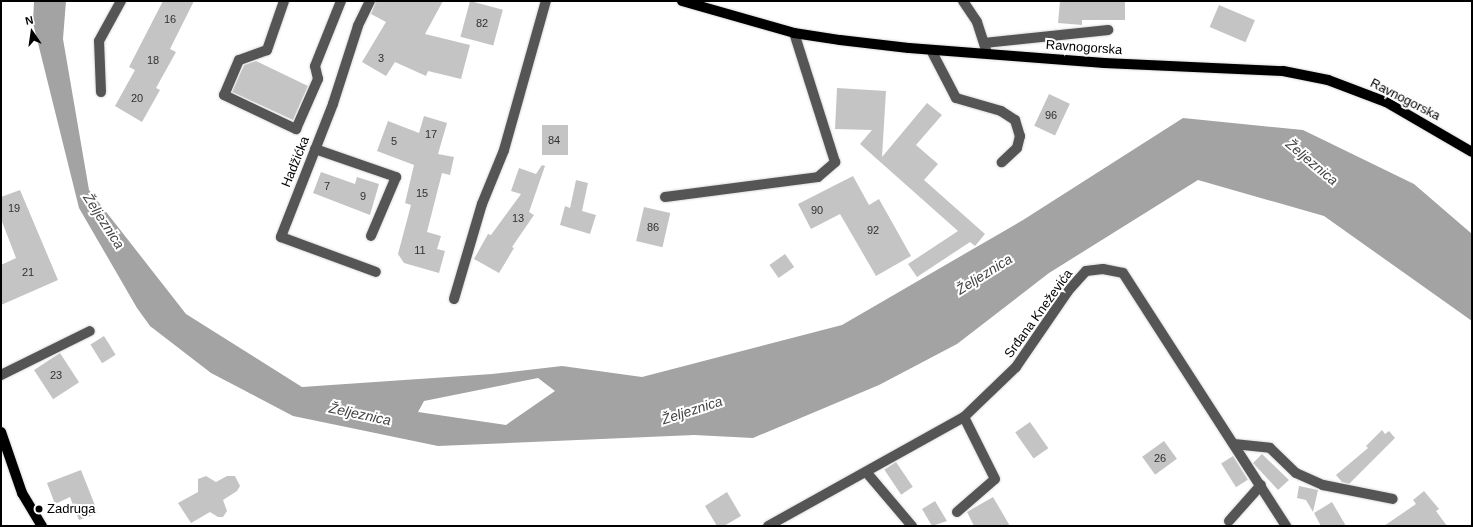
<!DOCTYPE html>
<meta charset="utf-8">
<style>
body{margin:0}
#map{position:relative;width:1473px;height:527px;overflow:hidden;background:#fff;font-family:Arial,sans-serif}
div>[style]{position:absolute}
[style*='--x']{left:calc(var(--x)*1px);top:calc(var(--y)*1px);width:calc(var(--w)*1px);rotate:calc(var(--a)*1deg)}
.water>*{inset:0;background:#a3a3a3}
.building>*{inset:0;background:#c4c4c4;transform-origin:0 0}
.roads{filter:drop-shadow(0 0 1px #dbdbdb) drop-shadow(0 0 1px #dbdbdb)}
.minor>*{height:10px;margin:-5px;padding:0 5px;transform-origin:5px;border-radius:5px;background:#555}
.major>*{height:10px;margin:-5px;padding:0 5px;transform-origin:5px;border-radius:5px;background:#000}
.dots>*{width:11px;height:11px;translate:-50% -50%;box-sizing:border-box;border:2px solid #fff;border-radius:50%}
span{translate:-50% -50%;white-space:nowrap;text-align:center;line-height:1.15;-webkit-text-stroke:4px #fff;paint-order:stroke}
.number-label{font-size:11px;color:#313131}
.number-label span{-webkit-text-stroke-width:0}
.street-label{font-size:13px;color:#000}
.poi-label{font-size:13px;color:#000}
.left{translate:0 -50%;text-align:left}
.water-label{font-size:14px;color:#444;font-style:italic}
.frame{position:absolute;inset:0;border:2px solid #000;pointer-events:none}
.north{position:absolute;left:12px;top:12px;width:40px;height:40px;-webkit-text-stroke:3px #fff;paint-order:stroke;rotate:347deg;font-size:11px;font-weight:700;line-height:16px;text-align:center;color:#000}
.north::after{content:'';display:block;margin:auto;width:14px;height:18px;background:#000;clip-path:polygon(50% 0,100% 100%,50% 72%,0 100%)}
</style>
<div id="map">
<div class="water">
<div style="clip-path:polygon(evenodd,34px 1px,66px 1px,63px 39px,89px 190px,186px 314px,302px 387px,492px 374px,562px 366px,642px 377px,842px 325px,1023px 220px,1183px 118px,1303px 130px,1414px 184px,1472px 234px,1472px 321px,1324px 216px,1198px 180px,1049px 273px,957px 344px,879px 385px,753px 438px,694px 435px,438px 446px,293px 416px,211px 373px,150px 326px,137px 308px,79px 208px,33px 23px,34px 1px,538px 378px,555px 391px,506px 425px,418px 412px,424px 401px,538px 378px)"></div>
</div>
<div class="building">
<div style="clip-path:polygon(163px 1px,194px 1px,170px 49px,176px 52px,156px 88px,160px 90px,142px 122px,115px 106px,135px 70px,129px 67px)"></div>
<div style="clip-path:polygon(376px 1px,443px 1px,425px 34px,470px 45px,461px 79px,428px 71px,426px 76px,395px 62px,386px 76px,362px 62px,386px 22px,371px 14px)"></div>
<div style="left:470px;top:1px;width:34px;height:37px;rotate:15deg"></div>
<div style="clip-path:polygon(1060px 1px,1125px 1px,1125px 20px,1082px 20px,1082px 25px,1058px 23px)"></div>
<div style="left:1219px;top:5px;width:39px;height:24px;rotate:23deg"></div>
<div style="clip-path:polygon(256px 61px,308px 86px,293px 120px,232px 92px,244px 65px)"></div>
<div style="clip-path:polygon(837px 88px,886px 91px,882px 157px,927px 103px,942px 115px,916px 145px,938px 164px,924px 180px,985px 234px,975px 246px,970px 242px,917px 277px,908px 264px,958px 231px,860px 144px,872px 130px,835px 129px)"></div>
<div style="left:1049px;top:94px;width:23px;height:35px;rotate:25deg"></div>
<div style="clip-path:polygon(424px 116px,447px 123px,438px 154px,454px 157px,450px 175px,442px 173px,427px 232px,441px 236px,437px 249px,445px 251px,439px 273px,404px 263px,398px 254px,411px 205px,405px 203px,414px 165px,377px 151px,388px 121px,419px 133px)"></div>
<div style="left:542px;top:125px;width:26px;height:30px"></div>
<div style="clip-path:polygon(542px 165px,545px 166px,529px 212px,534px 215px,512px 247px,514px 248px,499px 273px,474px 259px,488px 234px,491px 235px,521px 194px,511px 191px,519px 168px,536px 174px)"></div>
<div style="clip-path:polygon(321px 172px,355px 184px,357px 177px,379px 184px,370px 215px,313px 193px)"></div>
<div style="clip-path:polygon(853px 176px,869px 205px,879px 199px,911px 256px,876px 276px,840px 214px,811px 229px,798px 204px)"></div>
<div style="clip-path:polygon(576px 180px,588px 183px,582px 211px,596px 215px,590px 234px,560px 225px,565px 206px,570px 208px)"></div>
<div style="clip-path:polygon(20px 190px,58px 280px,1px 305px,1px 265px,16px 258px,1px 219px,1px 197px)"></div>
<div style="left:644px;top:207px;width:27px;height:35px;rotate:13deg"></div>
<div style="left:785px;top:254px;width:16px;height:19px;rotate:55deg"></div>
<div style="left:104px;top:336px;width:22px;height:16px;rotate:58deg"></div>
<div style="left:60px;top:353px;width:35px;height:31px;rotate:57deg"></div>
<div style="left:1030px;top:422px;width:32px;height:18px;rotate:55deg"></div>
<div style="clip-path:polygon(1382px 430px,1385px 434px,1389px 431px,1395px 438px,1349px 484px,1342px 482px,1336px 475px,1368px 448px,1366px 446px)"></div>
<div style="left:1164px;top:441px;width:22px;height:27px;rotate:54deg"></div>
<div style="clip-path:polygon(1262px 454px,1289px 480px,1278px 490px,1253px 463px)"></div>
<div style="left:1233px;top:456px;width:28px;height:14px;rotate:58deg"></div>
<div style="left:896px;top:462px;width:30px;height:14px;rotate:56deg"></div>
<div style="clip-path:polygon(81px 470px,98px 513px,79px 520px,70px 497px,55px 504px,47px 483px)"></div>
<div style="clip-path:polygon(206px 476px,216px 482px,227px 476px,235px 476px,240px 486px,237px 491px,223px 500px,227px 511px,223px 517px,218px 517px,210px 512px,191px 523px,178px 503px,198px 492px,198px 479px)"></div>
<div style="clip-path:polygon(1299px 486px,1318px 490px,1313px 512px,1306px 500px,1297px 498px)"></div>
<div style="clip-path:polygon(1424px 491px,1439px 509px,1436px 511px,1447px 526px,1384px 526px,1416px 504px,1413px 500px)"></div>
<div style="clip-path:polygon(727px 492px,741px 516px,724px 526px,717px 526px,705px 506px)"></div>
<div style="clip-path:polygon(993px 497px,1010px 526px,974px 526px,967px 512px)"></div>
<div style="clip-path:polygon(935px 501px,947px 521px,932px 526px,922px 509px)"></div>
<div style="clip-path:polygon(1332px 502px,1346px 526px,1321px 526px,1314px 513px)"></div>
</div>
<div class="roads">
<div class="minor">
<div style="--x:284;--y:1;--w:52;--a:109.1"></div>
<div style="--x:267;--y:50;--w:30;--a:160"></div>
<div style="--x:239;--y:60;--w:38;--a:113"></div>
<div style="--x:224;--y:95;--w:80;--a:25.3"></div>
<div style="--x:296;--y:129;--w:55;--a:-66.3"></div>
<div style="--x:318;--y:79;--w:13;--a:-103"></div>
<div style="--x:315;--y:66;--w:70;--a:-68.2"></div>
<div style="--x:370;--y:1;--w:28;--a:116"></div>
<div style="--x:358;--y:26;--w:82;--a:107.8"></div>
<div style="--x:333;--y:104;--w:143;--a:111.4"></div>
<div style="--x:281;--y:237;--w:101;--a:20.2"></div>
<div style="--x:963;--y:1;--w:25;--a:56"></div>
<div style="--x:977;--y:22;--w:29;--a:72"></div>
<div style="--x:984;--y:43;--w:125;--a:-6"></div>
<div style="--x:931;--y:50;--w:54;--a:62.5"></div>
<div style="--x:956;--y:98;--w:47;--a:16.1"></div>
<div style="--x:1001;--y:111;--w:17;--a:33"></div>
<div style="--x:1015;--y:120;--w:17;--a:73"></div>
<div style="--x:1020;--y:136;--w:12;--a:104"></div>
<div style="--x:1017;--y:148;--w:21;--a:137"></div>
<div style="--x:101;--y:92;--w:51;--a:-92.2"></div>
<div style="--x:99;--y:41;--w:46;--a:-61.2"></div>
<div style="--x:315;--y:149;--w:86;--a:19.1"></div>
<div style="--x:396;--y:177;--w:64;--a:113"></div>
<div style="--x:665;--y:197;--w:154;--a:-7.4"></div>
<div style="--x:818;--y:177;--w:23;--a:-41"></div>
<div style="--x:835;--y:162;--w:135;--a:-107.6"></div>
<div style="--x:454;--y:299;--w:99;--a:-73.6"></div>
<div style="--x:482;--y:204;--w:58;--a:-67.8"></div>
<div style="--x:504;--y:150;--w:155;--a:-74.3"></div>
<div style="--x:1;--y:375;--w:99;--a:-26.3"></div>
<div style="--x:1234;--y:444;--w:36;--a:6"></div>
<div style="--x:1270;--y:448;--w:36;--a:44"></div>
<div style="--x:1296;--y:473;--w:30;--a:24"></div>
<div style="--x:1323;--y:485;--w:71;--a:11.3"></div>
<div style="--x:867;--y:473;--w:70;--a:49.7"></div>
<div style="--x:957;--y:512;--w:50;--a:-41"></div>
<div style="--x:995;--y:479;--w:69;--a:-116.6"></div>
<div style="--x:1229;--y:521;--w:48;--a:-48.4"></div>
<div style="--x:768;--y:526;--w:224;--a:-29.1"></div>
<div style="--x:964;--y:417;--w:72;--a:-43.9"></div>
<div style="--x:1016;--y:367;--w:92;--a:-55.6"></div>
<div style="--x:1068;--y:291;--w:27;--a:-48"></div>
<div style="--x:1086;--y:271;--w:17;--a:-7"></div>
<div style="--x:1103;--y:269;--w:20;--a:11"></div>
<div style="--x:1123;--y:273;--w:301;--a:57.2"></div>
</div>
<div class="major">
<div style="--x:682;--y:1;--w:116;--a:15.9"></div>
<div style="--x:794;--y:33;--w:47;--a:8.7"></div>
<div style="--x:840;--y:40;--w:69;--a:6.6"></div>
<div style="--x:909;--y:48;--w:196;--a:4.4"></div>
<div style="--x:1104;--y:63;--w:179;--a:2.6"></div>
<div style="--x:1283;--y:71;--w:46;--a:11.3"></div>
<div style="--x:1328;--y:80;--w:62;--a:20.8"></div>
<div style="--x:1386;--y:102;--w:99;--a:30.2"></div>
<div style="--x:1;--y:432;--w:65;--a:71"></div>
<div style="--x:22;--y:493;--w:39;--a:59"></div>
</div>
</div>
<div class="dots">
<div style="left:39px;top:509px;background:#000"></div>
</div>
<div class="number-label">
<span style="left:170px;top:19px">16</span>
<span style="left:482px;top:23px">82</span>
<span style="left:381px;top:58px">3</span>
<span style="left:153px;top:60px">18</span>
<span style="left:137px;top:98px">20</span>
<span style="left:1051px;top:115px">96</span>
<span style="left:431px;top:134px">17</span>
<span style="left:554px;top:140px">84</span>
<span style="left:394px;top:141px">5</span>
<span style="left:327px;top:186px">7</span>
<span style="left:422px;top:193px">15</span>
<span style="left:363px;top:196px">9</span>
<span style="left:14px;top:208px">19</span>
<span style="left:817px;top:210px">90</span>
<span style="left:518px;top:218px">13</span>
<span style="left:653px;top:227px">86</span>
<span style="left:873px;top:230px">92</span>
<span style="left:420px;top:250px">11</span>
<span style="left:28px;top:272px">21</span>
<span style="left:56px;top:375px">23</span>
<span style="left:1160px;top:458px">26</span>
</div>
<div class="street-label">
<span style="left:1084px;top:48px;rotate:4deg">Ravnogorska</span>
<span style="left:1405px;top:100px;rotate:27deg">Ravnogorska</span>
<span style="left:296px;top:162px;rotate:-68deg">Hadžićka</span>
<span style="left:1039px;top:314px;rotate:-54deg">Srđana Kneževića</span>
</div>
<div class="poi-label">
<span class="left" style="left:47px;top:509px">Zadruga</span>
</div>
<div class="water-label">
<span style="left:1312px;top:162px;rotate:40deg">Željeznica</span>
<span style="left:104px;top:221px;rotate:57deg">Željeznica</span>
<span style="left:984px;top:274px;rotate:-32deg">Željeznica</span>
<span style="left:692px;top:410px;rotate:-18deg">Željeznica</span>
<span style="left:360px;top:414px;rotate:12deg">Željeznica</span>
</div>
<div class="frame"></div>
<div class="north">N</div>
</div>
